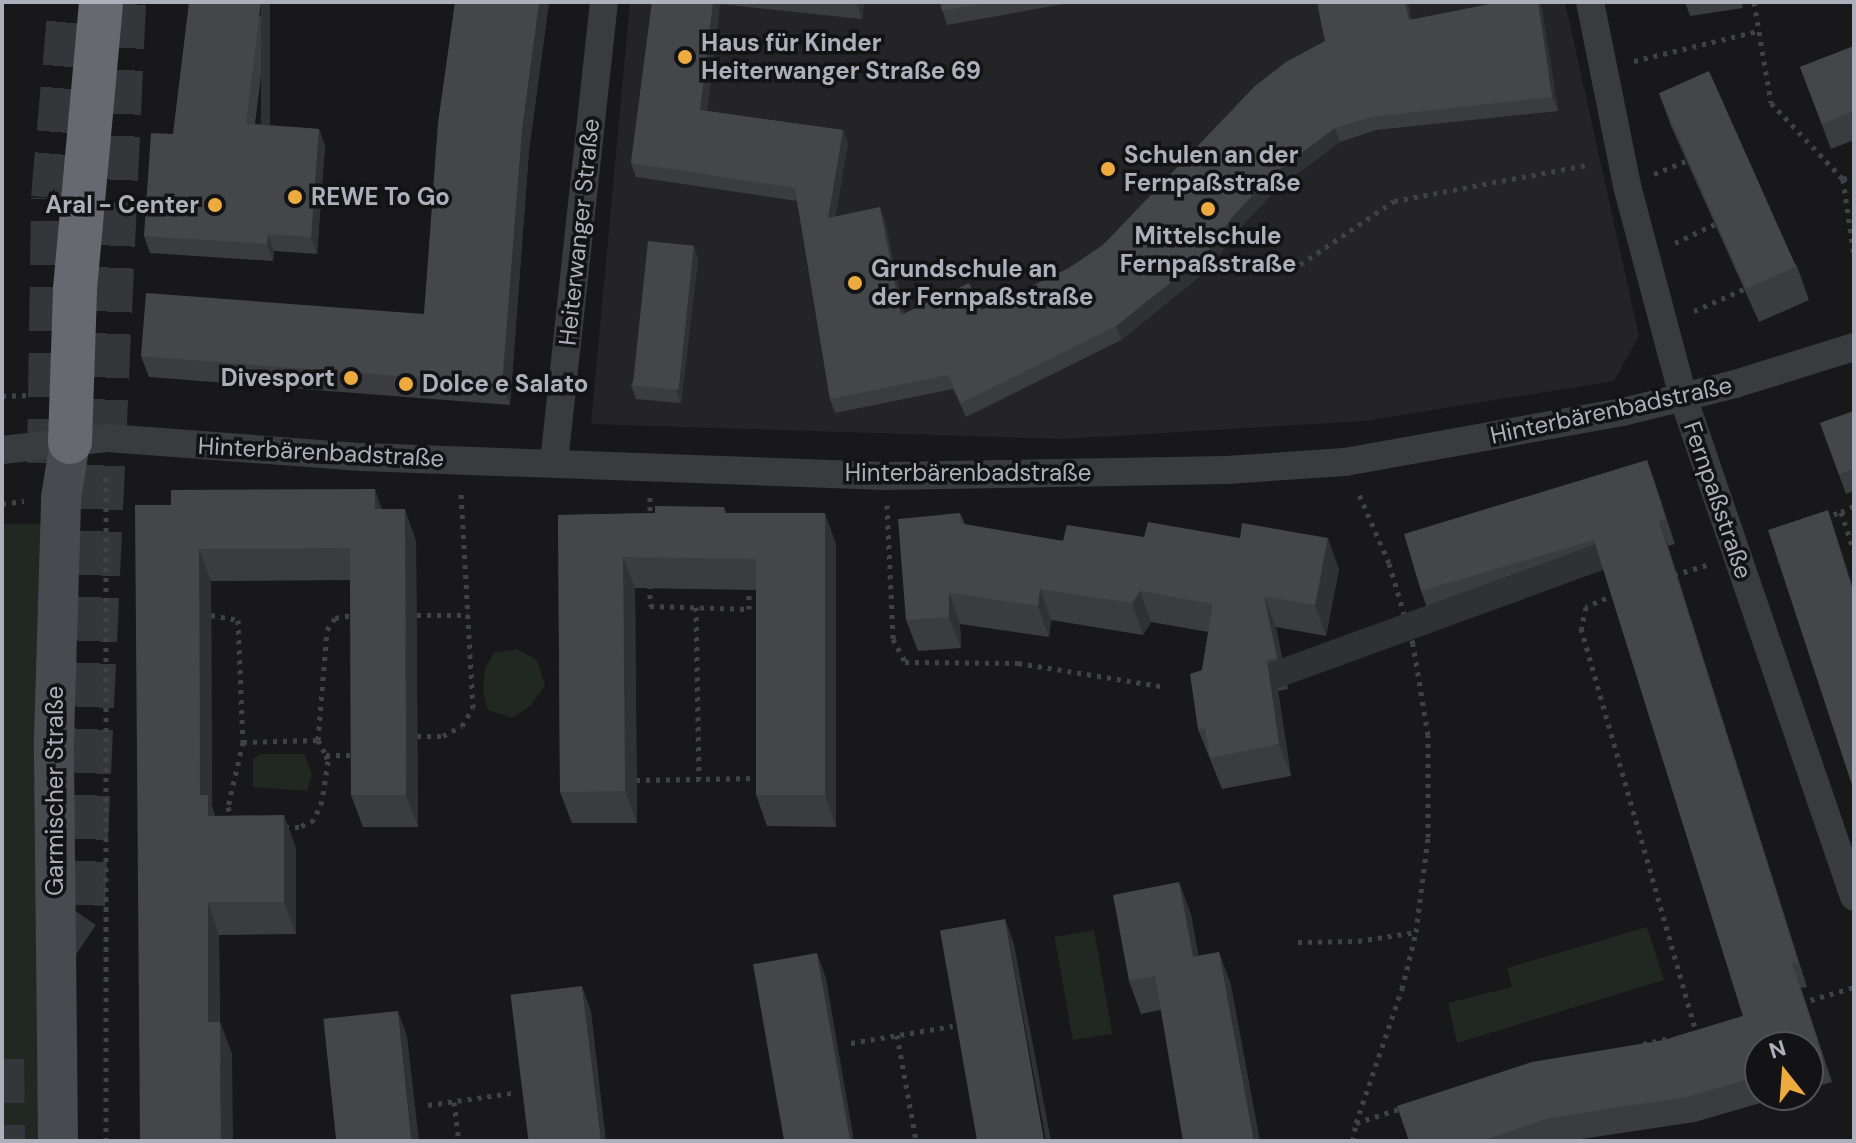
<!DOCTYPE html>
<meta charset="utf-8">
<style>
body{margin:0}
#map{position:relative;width:1856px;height:1143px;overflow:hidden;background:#18181a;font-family:"DM Sans",sans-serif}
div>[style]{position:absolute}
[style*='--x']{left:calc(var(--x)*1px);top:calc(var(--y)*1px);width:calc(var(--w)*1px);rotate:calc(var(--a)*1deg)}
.built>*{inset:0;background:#242427}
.green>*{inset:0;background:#202821;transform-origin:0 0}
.highway-tunnel>*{height:44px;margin-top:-22px;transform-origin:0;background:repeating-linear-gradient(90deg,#35363a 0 44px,transparent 0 66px)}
.path>*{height:5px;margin-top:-2.5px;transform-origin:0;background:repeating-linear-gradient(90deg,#3f4246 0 4px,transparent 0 10px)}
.street>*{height:28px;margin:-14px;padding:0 14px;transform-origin:14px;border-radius:14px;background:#393b3f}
.secondary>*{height:40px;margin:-20px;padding:0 20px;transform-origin:20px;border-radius:20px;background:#474a4f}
.highway>*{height:44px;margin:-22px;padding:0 22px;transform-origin:22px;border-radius:22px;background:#666970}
.wall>*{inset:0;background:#3b3c40}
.shaded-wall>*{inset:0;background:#303134;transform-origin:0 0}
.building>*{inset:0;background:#45464a;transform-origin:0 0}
.dots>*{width:22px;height:22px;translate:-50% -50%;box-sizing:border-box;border:4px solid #131315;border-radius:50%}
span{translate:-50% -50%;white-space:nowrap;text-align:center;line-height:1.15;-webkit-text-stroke:7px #131315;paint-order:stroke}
.poi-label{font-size:24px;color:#abb0ba;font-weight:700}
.left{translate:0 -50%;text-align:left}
.right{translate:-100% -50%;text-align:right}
.street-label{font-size:24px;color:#abb0ba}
.frame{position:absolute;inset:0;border:4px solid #abb0ba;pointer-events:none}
.north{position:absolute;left:1744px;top:1031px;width:80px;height:80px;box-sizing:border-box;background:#131315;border:2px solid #505257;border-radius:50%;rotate:343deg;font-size:22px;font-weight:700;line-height:32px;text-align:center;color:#abb0ba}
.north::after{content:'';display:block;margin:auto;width:28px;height:36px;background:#ecaa3f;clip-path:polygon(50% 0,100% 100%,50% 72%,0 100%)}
</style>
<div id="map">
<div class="built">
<div style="clip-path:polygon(630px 2px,1565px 2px,1639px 336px,1614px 381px,1364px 421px,1063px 439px,591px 424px)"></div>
</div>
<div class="green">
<div style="left:47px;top:524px;width:617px;height:46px;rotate:90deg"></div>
<div style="clip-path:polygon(517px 649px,537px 660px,545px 686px,531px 705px,512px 718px,488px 710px,483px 692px,485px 669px,494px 653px)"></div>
<div style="clip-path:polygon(261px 754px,304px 754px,312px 774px,307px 791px,253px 787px,253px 759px)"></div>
<div style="clip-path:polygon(1647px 927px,1664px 980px,1457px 1043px,1448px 1003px,1512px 987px,1507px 968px)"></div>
<div style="left:1094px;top:930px;width:105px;height:40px;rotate:80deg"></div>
</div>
<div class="highway-tunnel">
<div style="--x:49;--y:463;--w:265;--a:-89.1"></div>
<div style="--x:53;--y:198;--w:197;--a:-85"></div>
<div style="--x:53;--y:949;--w:53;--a:-55.7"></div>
<div style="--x:83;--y:905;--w:904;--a:-87.4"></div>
<div style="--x:2;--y:1059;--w:82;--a:89.3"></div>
</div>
<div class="path">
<div style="--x:1754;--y:2;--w:102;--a:80.4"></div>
<div style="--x:1771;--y:103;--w:105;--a:46.5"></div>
<div style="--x:1843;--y:179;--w:78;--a:81.9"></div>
<div style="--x:1634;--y:61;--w:128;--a:-13.6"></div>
<div style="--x:1654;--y:174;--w:35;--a:-22"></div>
<div style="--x:1843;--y:179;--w:12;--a:-20"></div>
<div style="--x:1675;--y:243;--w:44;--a:-25.4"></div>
<div style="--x:1292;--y:270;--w:123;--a:-34.1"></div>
<div style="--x:1394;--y:201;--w:200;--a:-10.6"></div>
<div style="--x:1694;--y:311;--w:55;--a:-23.7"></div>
<div style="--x:2;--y:396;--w:29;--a:-2"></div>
<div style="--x:650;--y:497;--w:22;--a:90"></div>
<div style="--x:2;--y:504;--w:22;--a:-8"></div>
<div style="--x:887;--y:505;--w:134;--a:87.4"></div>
<div style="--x:893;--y:639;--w:26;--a:62"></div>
<div style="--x:905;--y:662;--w:113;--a:0.5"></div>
<div style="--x:1018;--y:663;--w:144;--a:9.2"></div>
<div style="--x:1841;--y:512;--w:14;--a:-25"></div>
<div style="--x:1824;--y:517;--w:18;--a:-16"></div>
<div style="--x:1841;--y:512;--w:41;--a:71.6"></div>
<div style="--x:1674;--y:575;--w:34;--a:-17"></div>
<div style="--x:650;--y:585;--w:21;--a:90"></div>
<div style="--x:650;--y:606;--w:99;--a:1.7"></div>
<div style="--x:749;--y:609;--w:22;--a:-90"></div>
<div style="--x:1615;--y:594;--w:32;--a:156"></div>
<div style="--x:1586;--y:607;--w:22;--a:103"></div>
<div style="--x:1581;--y:628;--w:422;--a:74.1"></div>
<div style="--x:696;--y:607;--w:172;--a:89"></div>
<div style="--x:211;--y:615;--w:27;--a:10"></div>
<div style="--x:238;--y:620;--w:122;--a:87.7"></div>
<div style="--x:243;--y:742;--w:67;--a:103"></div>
<div style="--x:228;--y:807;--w:15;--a:74"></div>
<div style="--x:417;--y:615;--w:51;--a:0"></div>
<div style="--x:417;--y:736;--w:26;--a:0"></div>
<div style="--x:443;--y:736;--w:21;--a:-28"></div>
<div style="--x:462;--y:726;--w:21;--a:-59"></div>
<div style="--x:473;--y:708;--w:215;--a:-93.2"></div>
<div style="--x:318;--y:740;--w:110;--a:-85.3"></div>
<div style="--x:327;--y:630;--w:14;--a:-56"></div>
<div style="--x:335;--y:618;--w:22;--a:-10"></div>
<div style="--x:243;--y:742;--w:75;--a:-1.5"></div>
<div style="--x:318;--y:740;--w:17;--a:62"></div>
<div style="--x:326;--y:755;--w:6;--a:72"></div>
<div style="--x:328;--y:761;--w:40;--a:98.5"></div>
<div style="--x:322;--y:801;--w:21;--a:113"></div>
<div style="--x:314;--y:820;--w:17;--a:155"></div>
<div style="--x:299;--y:827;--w:16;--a:180"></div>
<div style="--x:326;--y:755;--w:31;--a:0"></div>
<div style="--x:636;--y:780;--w:123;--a:-0.9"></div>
<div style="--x:1298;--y:942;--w:60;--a:-1"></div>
<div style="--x:1358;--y:941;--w:59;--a:-8.8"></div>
<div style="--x:1801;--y:1003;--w:55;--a:-16.8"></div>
<div style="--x:897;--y:1035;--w:108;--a:79.8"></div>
<div style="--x:851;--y:1043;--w:103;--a:-9.5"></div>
<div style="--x:1643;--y:1044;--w:30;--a:-12"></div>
<div style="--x:454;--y:1102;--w:39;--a:83"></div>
<div style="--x:428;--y:1105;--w:84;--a:-8.2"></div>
<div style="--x:1356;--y:1123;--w:48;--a:-18.1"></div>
<div style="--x:106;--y:1141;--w:664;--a:-90"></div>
<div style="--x:1353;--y:1141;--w:18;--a:-81"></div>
<div style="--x:1356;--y:1123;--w:142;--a:-71.1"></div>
<div style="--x:1402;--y:989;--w:59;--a:-76.2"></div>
<div style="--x:1416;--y:932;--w:96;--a:-82.8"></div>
<div style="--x:1428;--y:837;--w:102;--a:-90"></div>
<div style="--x:1428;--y:735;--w:92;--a:-99.4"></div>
<div style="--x:1413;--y:644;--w:84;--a:-106.5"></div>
<div style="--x:1389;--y:563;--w:77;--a:-113.6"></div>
</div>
<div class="street">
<div style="--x:1590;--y:2;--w:188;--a:78.6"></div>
<div style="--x:1627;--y:186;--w:218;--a:75.1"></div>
<div style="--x:1683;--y:397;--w:528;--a:71.12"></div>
<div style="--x:2;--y:450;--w:107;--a:-6.5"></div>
<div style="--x:108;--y:438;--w:255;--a:4.3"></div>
<div style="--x:362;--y:457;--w:523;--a:2.08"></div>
<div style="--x:885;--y:476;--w:342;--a:-1"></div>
<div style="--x:1227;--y:470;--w:118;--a:-3.9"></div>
<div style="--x:1345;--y:462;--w:282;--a:-10.2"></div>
<div style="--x:1623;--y:412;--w:115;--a:-14"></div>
<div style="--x:1735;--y:384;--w:125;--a:-17.3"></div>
<div style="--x:554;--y:462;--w:463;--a:-83.8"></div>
</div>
<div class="secondary">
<div style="--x:58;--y:1141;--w:402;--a:-90.6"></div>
<div style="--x:54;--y:739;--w:241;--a:-88.3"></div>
<div style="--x:61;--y:498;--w:57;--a:-80.9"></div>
</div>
<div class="highway">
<div style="--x:70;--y:442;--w:153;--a:-88.1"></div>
<div style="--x:75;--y:289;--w:288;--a:-84.8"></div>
</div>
<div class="wall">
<div style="clip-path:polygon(270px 2px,255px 124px,319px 129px,325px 146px,317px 254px,274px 251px,273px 261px,150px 253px,144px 236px,173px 134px)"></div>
<div style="clip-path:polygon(455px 2px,549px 2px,529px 150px,510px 405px,149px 377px,141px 356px,424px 314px)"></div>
<div style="clip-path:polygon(652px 2px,864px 2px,862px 19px,720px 4px,707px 111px,843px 130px,848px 144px,835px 216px,885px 221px,904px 314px,982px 310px,1069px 268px,1103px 245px,1325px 41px,1317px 2px,1408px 2px,1411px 20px,1500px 2px,1539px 2px,1542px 9px,1558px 111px,1376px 130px,1340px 142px,1277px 189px,1239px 229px,1209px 269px,1121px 340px,966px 417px,953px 389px,835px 413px,830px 399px,797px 201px,636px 177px,631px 163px)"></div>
<div style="clip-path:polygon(940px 2px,1075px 2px,947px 25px)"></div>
<div style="clip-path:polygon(1685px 2px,1742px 2px,1743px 8px,1690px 16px)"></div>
<div style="clip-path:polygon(1854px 46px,1854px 140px,1831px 149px,1800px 67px)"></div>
<div style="clip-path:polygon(1659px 93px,1797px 266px,1809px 300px,1759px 322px,1671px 126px)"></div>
<div style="clip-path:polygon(694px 246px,698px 260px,681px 403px,636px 399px,631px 385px)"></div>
<div style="clip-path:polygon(1854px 411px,1854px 491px,1846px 494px,1820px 423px)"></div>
<div style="clip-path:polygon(1647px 460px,1675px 544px,1668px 546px,1807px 987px,1801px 988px,1832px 1082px,1808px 1089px,1808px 1047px,1760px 1047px,1760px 1095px,1788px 1095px,1695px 1122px,1568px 1141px,1409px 1141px,1664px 1040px,1743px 1016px,1602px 565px,1430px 616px,1421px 591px)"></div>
<div style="clip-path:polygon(171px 505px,382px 509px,416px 541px,418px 827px,363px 827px,351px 795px,350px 580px,211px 581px,212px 806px,215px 816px,296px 848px,296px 934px,219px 935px,220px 1022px,232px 1054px,140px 1141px)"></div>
<div style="clip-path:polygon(724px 507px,726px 513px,836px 544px,836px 827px,767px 826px,756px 795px,756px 590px,635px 588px,637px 823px,572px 823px,560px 792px,558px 515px,655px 513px)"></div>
<div style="clip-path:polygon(960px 513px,965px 524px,1063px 541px,1339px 569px,1326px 636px,1276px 627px,1288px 689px,1278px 691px,1291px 776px,1222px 789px,1198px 729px,1202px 670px,1208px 632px,1151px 622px,1143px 635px,1051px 620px,1049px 637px,960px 624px,961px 648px,918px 651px,906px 620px)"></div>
<div style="clip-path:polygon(1179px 882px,1191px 915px,1198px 956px,1219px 952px,1231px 985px,1160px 1010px,1141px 1014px,1129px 981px)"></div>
</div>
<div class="shaded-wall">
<div style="left:261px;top:2px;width:9px;height:123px"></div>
<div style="clip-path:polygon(539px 2px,549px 2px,529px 150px,510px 405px,502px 384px,522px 129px)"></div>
<div style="clip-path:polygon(713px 2px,719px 2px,720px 4px,705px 124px,700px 110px)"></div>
<div style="clip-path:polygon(857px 2px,864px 2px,862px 19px,857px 5px)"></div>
<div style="clip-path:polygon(1405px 2px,1408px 2px,1414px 34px,1409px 20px)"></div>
<div style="clip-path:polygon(1538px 2px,1539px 2px,1542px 9px,1558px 111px,1552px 97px)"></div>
<div style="clip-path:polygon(1335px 128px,1340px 142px,1277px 189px,1239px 229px,1209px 269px,1121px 340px,1116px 326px,1272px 175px)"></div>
<div style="clip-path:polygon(319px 129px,325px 146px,317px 254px,311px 237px)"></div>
<div style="clip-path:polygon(843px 130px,848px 144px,833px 232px,828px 218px)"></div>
<div style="clip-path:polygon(880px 207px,885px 221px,906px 329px,901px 315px)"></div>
<div style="clip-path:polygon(268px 234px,274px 251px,273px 261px,267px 244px)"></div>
<div style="clip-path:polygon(694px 246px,698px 260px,681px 403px,676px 390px)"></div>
<div style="clip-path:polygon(1647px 460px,1656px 485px,1675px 544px,1666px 519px)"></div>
<div style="clip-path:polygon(375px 489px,386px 522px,375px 509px)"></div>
<div style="clip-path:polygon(405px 509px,416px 541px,418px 827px,406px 795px)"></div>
<div style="clip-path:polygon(1828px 510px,1854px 590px,1854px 594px)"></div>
<div style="clip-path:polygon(825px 513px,836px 544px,836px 827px,825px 795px)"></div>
<div style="left:1659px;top:521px;width:27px;height:462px;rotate:70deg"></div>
<div style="clip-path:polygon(1328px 538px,1339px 569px,1326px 636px,1315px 605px)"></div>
<div style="clip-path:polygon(199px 549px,211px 581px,212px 806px,219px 827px,219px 848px,200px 795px)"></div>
<div style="clip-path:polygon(623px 557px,635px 588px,637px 823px,625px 791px)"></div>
<div style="clip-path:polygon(1040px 589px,1051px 620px,1049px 637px,1038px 606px)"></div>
<div style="clip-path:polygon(1140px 591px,1151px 622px,1143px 635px,1132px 603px)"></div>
<div style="clip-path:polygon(949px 593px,960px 624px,961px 648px,949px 617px)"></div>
<div style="clip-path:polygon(1264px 596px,1276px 627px,1288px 689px,1277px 658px)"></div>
<div style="clip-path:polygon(1267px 660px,1278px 691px,1291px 776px,1279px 744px)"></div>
<div style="clip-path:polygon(284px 815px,296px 848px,296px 934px,284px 902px)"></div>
<div style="clip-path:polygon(1179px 882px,1191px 915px,1205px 990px,1193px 957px)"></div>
<div style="clip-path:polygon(208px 902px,219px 935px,220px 1054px,208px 1022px)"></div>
<div style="clip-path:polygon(1005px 919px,1014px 944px,1051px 1141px,1046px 1141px)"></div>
<div style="clip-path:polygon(1219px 952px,1231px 985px,1260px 1141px,1254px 1141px)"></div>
<div style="clip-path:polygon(817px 953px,826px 978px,854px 1141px,849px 1141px)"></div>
<div style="clip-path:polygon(582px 986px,591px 1011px,606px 1141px,600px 1141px)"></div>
<div style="clip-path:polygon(398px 1011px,407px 1036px,419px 1141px,412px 1141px)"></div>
<div style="clip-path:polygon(220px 1022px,232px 1054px,233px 1141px,221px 1141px)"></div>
</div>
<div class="building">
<div style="clip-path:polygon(189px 2px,261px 2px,246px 124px,319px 129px,311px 237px,268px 234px,267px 244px,144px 236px,151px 133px,173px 134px)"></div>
<div style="clip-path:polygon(455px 2px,539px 2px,522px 129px,502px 384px,141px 356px,146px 293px,424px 314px,438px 123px)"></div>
<div style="clip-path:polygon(652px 2px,713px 2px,700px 110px,843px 130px,828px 218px,880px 207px,901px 315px,969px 283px,982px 310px,1069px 268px,1103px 245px,1255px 86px,1286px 62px,1325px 41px,1317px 2px,1405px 2px,1409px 20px,1500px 2px,1538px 2px,1552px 97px,1371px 117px,1335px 128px,1272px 175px,1234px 215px,1204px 256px,1116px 326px,961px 403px,948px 375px,830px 399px,795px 188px,631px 163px)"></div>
<div style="clip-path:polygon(831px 2px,857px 2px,857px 5px)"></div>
<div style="clip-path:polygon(940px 2px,993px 2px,942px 11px)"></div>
<div style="clip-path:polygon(1854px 46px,1854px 111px,1822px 124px,1800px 67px)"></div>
<div style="left:1709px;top:71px;width:214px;height:55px;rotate:66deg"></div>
<div style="left:648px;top:241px;width:46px;height:145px;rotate:6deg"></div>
<div style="clip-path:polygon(1854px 411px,1854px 469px,1839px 474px,1820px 423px)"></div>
<div style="clip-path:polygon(1647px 460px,1666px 519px,1659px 521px,1798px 962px,1792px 964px,1823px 1057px,1808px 1061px,1808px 1047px,1760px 1047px,1760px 1076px,1686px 1097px,1549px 1118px,1482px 1141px,1409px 1141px,1397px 1106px,1532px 1062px,1664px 1040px,1743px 1016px,1594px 540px,1421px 591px,1404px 534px)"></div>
<div style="clip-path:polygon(375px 489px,375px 509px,405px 509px,406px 795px,351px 795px,350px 548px,199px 549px,200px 795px,208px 795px,208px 816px,284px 815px,284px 902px,208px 902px,208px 1022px,220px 1022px,221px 1141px,140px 1141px,135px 505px,171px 505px,171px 490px)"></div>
<div style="clip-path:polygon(655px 506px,724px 507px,724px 513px,825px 513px,825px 795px,756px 795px,756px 559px,623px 557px,625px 791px,560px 792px,558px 515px,655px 513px)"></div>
<div style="clip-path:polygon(1828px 510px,1854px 594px,1854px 791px,1768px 530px)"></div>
<div style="clip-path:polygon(960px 513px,961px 524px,1063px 541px,1067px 525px,1144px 537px,1148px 522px,1240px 538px,1242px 523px,1328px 538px,1315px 605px,1264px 596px,1277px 658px,1267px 660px,1279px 744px,1210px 758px,1205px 728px,1198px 729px,1190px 674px,1202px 670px,1213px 604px,1140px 591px,1132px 603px,1040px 589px,1038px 606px,949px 593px,949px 617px,906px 620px,898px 519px)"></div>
<div style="clip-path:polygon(1179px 882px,1193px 957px,1219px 952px,1254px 1141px,1183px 1141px,1155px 976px,1129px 981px,1113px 895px)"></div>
<div style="left:1005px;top:919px;width:226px;height:66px;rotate:80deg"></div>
<div style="left:817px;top:953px;width:191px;height:65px;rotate:80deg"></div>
<div style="left:582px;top:986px;width:156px;height:72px;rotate:83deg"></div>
<div style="left:398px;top:1011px;width:131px;height:75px;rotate:84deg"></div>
</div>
<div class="dots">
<div style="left:685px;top:57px;background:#ecaa3f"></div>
<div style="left:1108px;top:169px;background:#ecaa3f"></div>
<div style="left:295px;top:197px;background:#ecaa3f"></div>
<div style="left:215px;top:205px;background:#ecaa3f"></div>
<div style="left:1208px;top:209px;background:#ecaa3f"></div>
<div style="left:855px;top:283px;background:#ecaa3f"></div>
<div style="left:351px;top:378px;background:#ecaa3f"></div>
<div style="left:406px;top:384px;background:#ecaa3f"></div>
</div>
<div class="poi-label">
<span class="left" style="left:701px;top:57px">Haus für Kinder<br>Heiterwanger Straße 69</span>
<span class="left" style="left:1124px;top:169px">Schulen an der<br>Fernpaßstraße</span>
<span class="left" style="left:311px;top:197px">REWE To Go</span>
<span class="right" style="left:199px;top:205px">Aral - Center</span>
<span style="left:1208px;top:250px">Mittelschule<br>Fernpaßstraße</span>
<span class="left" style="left:871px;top:283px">Grundschule an<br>der Fernpaßstraße</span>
<span class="right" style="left:335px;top:378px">Divesport</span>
<span class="left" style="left:422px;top:384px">Dolce e Salato</span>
</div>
<div class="street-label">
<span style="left:579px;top:232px;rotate:-84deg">Heiterwanger Straße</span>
<span style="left:1611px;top:410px;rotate:-12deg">Hinterbärenbadstraße</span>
<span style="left:321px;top:452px;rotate:3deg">Hinterbärenbadstraße</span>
<span style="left:968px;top:473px">Hinterbärenbadstraße</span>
<span style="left:1718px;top:500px;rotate:71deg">Fernpaßstraße</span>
<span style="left:55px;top:791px;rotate:-90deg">Garmischer Straße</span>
</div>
<div class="frame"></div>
<div class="north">N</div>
</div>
